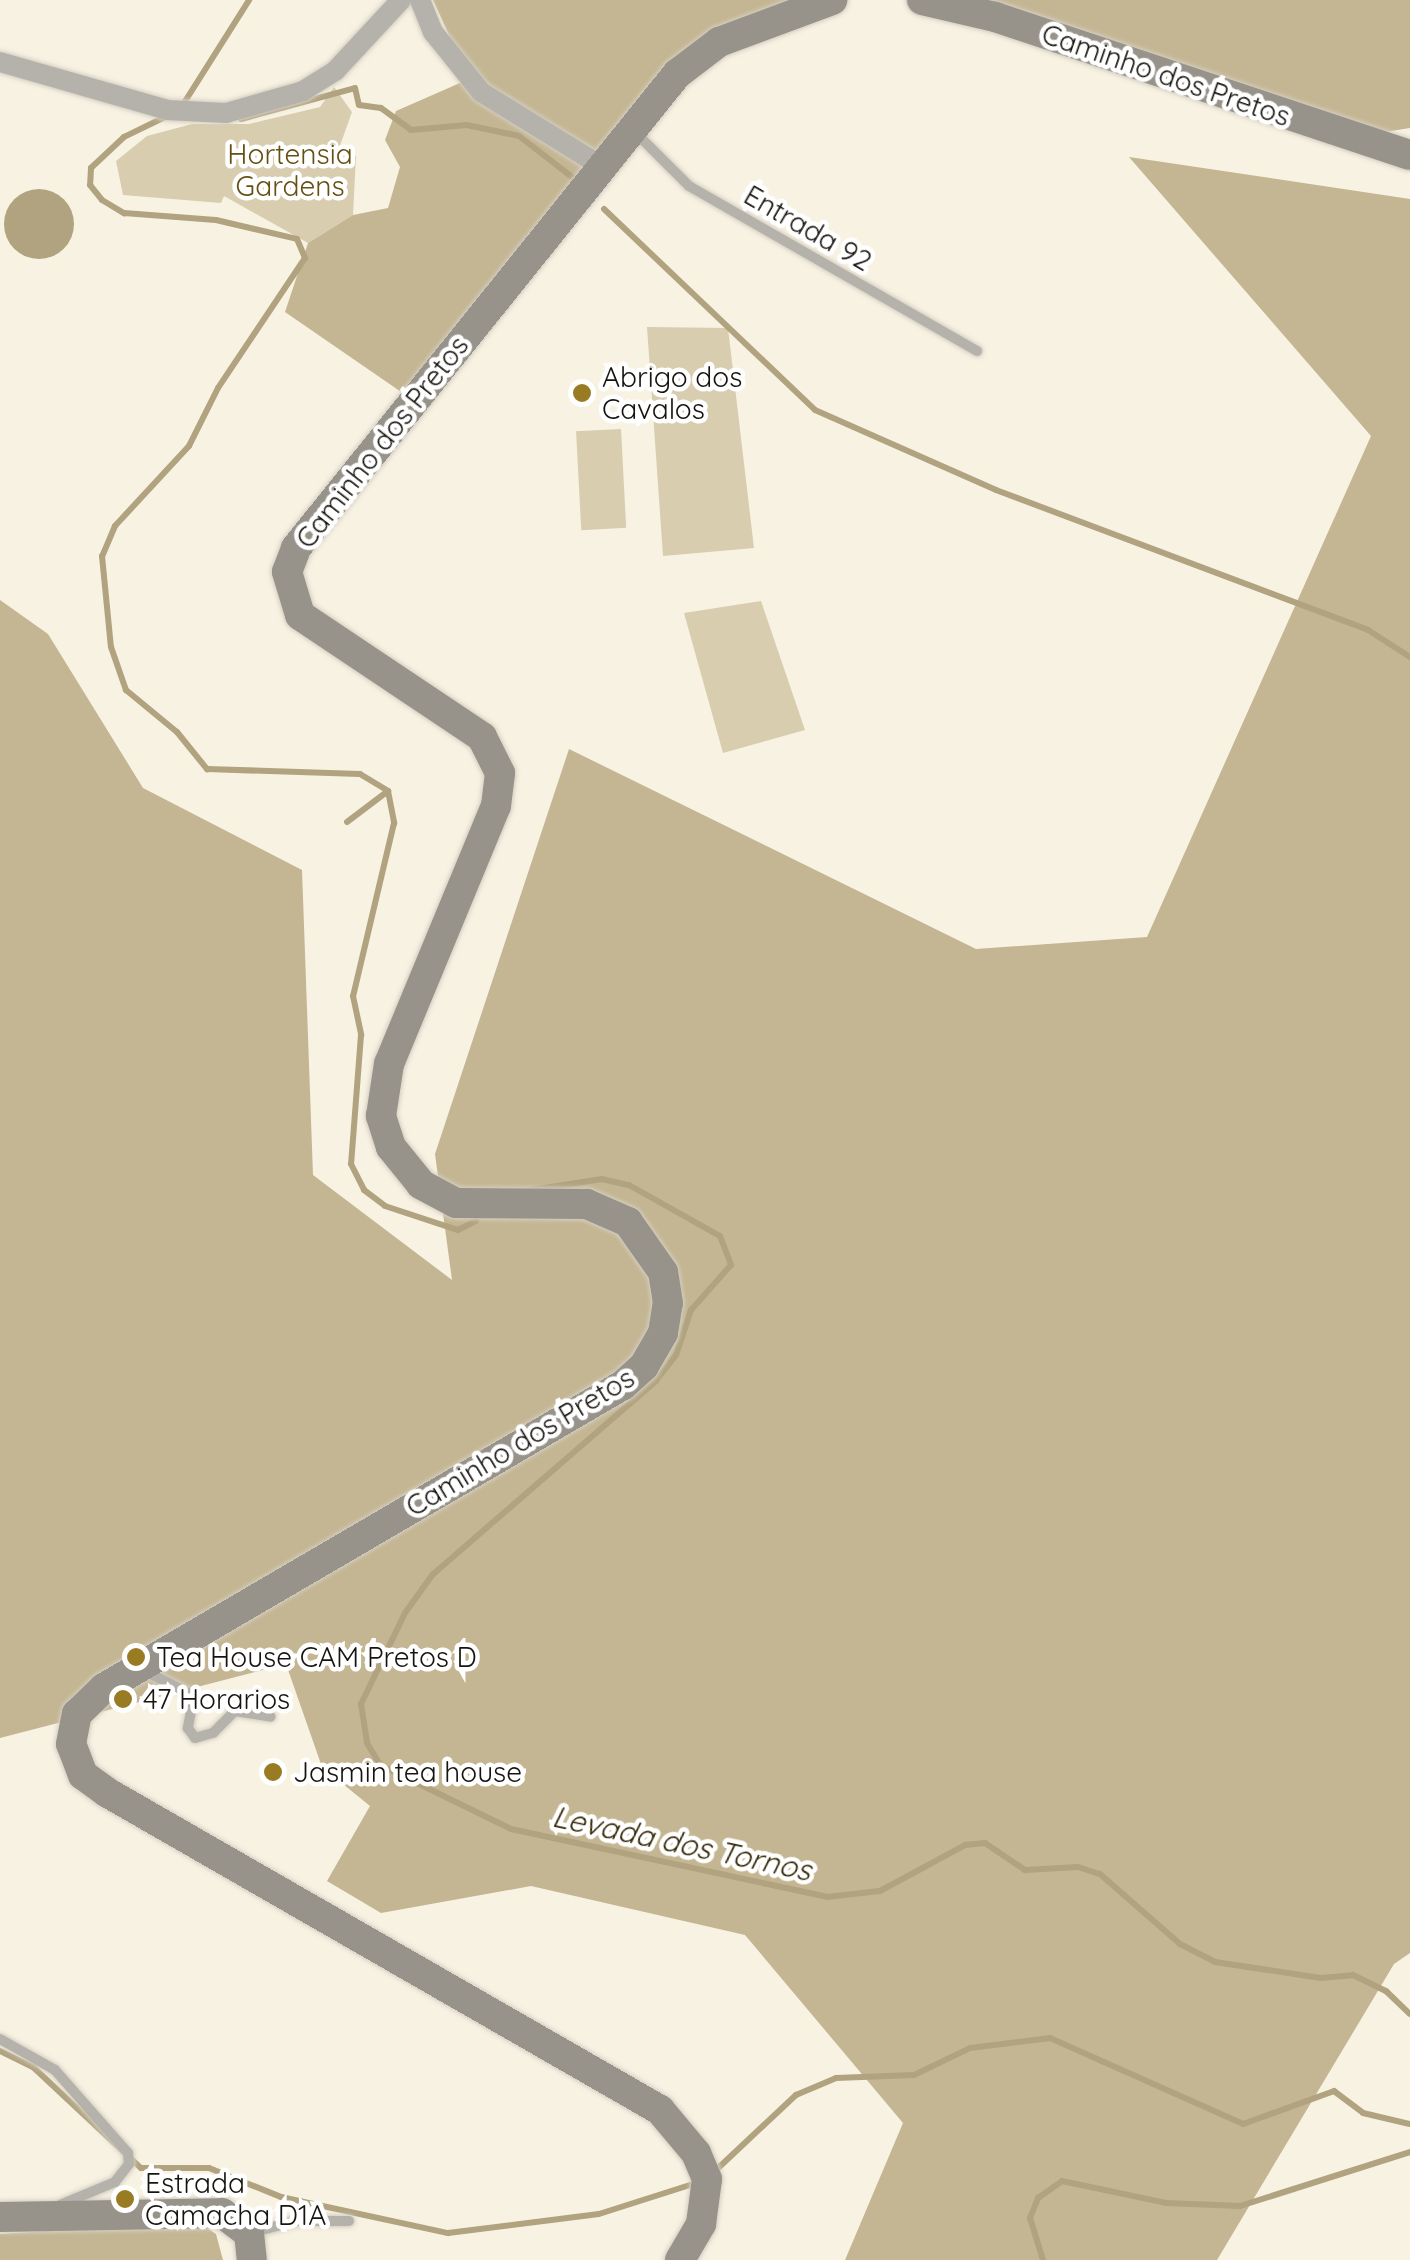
<!DOCTYPE html>
<style>
body{margin:0}
#map{position:relative;width:1410px;height:2260px;overflow:hidden;background:#f8f2e3;font-family:Quicksand,sans-serif}
div>[style]{position:absolute}
[style*='--x']{left:calc(var(--x)*1px);top:calc(var(--y)*1px);width:calc(var(--w)*1px);rotate:calc(var(--a)*1deg)}
.green>*{inset:0;background:#d8cdaf;transform-origin:0 0}
.forest>*{inset:0;background:#c4b692}
.water>*{inset:0;background:#b1a37f}
.round{border-radius:50%}
.stream>*{height:6px;margin:-3px;padding:0 3px;transform-origin:3px;border-radius:3px;background:#b1a37f}
.roads{filter:drop-shadow(0 0 2px #d4cec1) drop-shadow(0 0 2px #d4cec1)}
.service>*{height:10px;margin:-5px;padding:0 5px;transform-origin:5px;border-radius:5px;background:#b5b2ac}
.minor>*{height:20px;margin:-10px;padding:0 10px;transform-origin:10px;border-radius:10px;background:#b5b2ac}
.secondary>*{height:30px;margin:-15px;padding:0 15px;transform-origin:15px;border-radius:15px;background:#97938a}
.dots>*{width:28px;height:28px;translate:-50% -50%;box-sizing:border-box;border:5px solid #fff;border-radius:50%}
span{translate:-50% -50%;white-space:nowrap;text-align:center;line-height:1.15;-webkit-text-stroke:9px #fff;paint-order:stroke}
.street-label{font-size:28px;color:#16140f}
.park-label{font-size:28px;color:#655012}
.poi-label{font-size:28px;color:#16140f}
.left{translate:0 -50%;text-align:left}
.water-label{font-size:30px;color:#342909;font-style:italic}
</style>
<div id="map">
<div class="green">
<div style="clip-path:polygon(334px 87px,352px 112px,338px 151px,356px 156px,353px 215px,308px 243px,224px 196px,221px 203px,123px 195px,116px 161px,147px 136px,192px 124px,249px 124px,320px 107px)"></div>
<div style="clip-path:polygon(647px 327px,728px 328px,754px 548px,663px 556px)"></div>
<div style="left:621px;top:429px;width:99px;height:45px;rotate:87deg"></div>
<div style="clip-path:polygon(761px 601px,805px 730px,723px 753px,684px 613px)"></div>
</div>
<div class="forest">
<div style="clip-path:polygon(433px 0,810px 0,733px 26px,407px 396px,285px 312px,308px 243px,353px 215px,388px 208px,400px 167px,385px 140px,396px 111px,469px 79px)"></div>
<div style="clip-path:polygon(989px 0,1410px 0,1410px 128px,1372px 134px)"></div>
<div style="clip-path:polygon(1129px 157px,1410px 199px,1410px 1953px,1394px 1964px,1217px 2260px,845px 2260px,903px 2123px,745px 1935px,531px 1886px,381px 1913px,327px 1881px,370px 1806px,322px 1767px,286px 1664px,0 1738px,0 600px,48px 634px,143px 788px,302px 870px,313px 1175px,452px 1280px,435px 1154px,569px 749px,976px 949px,1147px 937px,1371px 436px)"></div>
<div style="clip-path:polygon(196px 2221px,216px 2234px,223px 2260px,0 2260px,0 2234px)"></div>
</div>
<div class="water">
<div class="round" style="left:4px;top:189px;width:70px;height:70px"></div>
</div>
<div class="stream">
<div style="--x:184;--y:103;--w:122;--a:-57.7"></div>
<div style="--x:165;--y:117;--w:46;--a:154"></div>
<div style="--x:124;--y:137;--w:45;--a:136.8"></div>
<div style="--x:91;--y:168;--w:17;--a:93"></div>
<div style="--x:90;--y:185;--w:19;--a:51"></div>
<div style="--x:102;--y:200;--w:26;--a:31"></div>
<div style="--x:124;--y:213;--w:92;--a:4.4"></div>
<div style="--x:216;--y:220;--w:83;--a:13.2"></div>
<div style="--x:297;--y:239;--w:21;--a:67"></div>
<div style="--x:305;--y:258;--w:156;--a:123.8"></div>
<div style="--x:218;--y:388;--w:65;--a:116.6"></div>
<div style="--x:189;--y:446;--w:109;--a:132.8"></div>
<div style="--x:115;--y:526;--w:33;--a:113"></div>
<div style="--x:102;--y:556;--w:91;--a:84.4"></div>
<div style="--x:111;--y:647;--w:46;--a:70.8"></div>
<div style="--x:126;--y:690;--w:66;--a:39.5"></div>
<div style="--x:177;--y:732;--w:48;--a:51"></div>
<div style="--x:207;--y:769;--w:153;--a:1.9"></div>
<div style="--x:360;--y:774;--w:33;--a:31"></div>
<div style="--x:388;--y:791;--w:33;--a:79"></div>
<div style="--x:394;--y:823;--w:178;--a:103.3"></div>
<div style="--x:353;--y:996;--w:40;--a:78"></div>
<div style="--x:361;--y:1035;--w:129;--a:94.4"></div>
<div style="--x:351;--y:1164;--w:29;--a:63"></div>
<div style="--x:364;--y:1190;--w:26;--a:37"></div>
<div style="--x:385;--y:1206;--w:77;--a:18.2"></div>
<div style="--x:458;--y:1230;--w:20;--a:-27"></div>
<div style="--x:241;--y:119;--w:118;--a:-15.2"></div>
<div style="--x:355;--y:88;--w:17;--a:77"></div>
<div style="--x:359;--y:105;--w:22;--a:8"></div>
<div style="--x:381;--y:108;--w:37;--a:36"></div>
<div style="--x:411;--y:130;--w:56;--a:-5.1"></div>
<div style="--x:467;--y:125;--w:53;--a:11.9"></div>
<div style="--x:519;--y:136;--w:73;--a:37.8"></div>
<div style="--x:604;--y:209;--w:291;--a:43.6"></div>
<div style="--x:815;--y:410;--w:198;--a:23.8"></div>
<div style="--x:996;--y:490;--w:397;--a:20.6"></div>
<div style="--x:1368;--y:630;--w:50;--a:32.7"></div>
<div style="--x:347;--y:822;--w:51;--a:-37.1"></div>
<div style="--x:525;--y:1191;--w:78;--a:-8.9"></div>
<div style="--x:602;--y:1179;--w:28;--a:13"></div>
<div style="--x:629;--y:1185;--w:104;--a:29.3"></div>
<div style="--x:720;--y:1236;--w:31;--a:69"></div>
<div style="--x:731;--y:1265;--w:60;--a:131.6"></div>
<div style="--x:691;--y:1310;--w:47;--a:108.4"></div>
<div style="--x:676;--y:1355;--w:33;--a:128"></div>
<div style="--x:656;--y:1381;--w:295;--a:139.1"></div>
<div style="--x:433;--y:1574;--w:48;--a:125.7"></div>
<div style="--x:405;--y:1613;--w:101;--a:115.8"></div>
<div style="--x:361;--y:1704;--w:39;--a:81"></div>
<div style="--x:367;--y:1743;--w:26;--a:59"></div>
<div style="--x:380;--y:1765;--w:146;--a:26"></div>
<div style="--x:511;--y:1829;--w:323;--a:12.1"></div>
<div style="--x:827;--y:1897;--w:53;--a:-6.5"></div>
<div style="--x:880;--y:1891;--w:97;--a:-28.4"></div>
<div style="--x:965;--y:1845;--w:20;--a:-6"></div>
<div style="--x:985;--y:1843;--w:48;--a:34"></div>
<div style="--x:1025;--y:1870;--w:53;--a:-3.2"></div>
<div style="--x:1078;--y:1867;--w:23;--a:18"></div>
<div style="--x:1100;--y:1874;--w:106;--a:41.2"></div>
<div style="--x:1180;--y:1944;--w:39;--a:27"></div>
<div style="--x:1215;--y:1962;--w:107;--a:8.6"></div>
<div style="--x:1321;--y:1978;--w:32;--a:-5"></div>
<div style="--x:1353;--y:1975;--w:37;--a:26"></div>
<div style="--x:1386;--y:1991;--w:33;--a:44"></div>
<div style="--x:0;--y:2051;--w:37;--a:26"></div>
<div style="--x:33;--y:2067;--w:148;--a:43.1"></div>
<div style="--x:141;--y:2168;--w:68;--a:0"></div>
<div style="--x:209;--y:2168;--w:78;--a:21.9"></div>
<div style="--x:281;--y:2197;--w:171;--a:12.2"></div>
<div style="--x:448;--y:2233;--w:152;--a:-7.2"></div>
<div style="--x:599;--y:2214;--w:102;--a:-17.7"></div>
<div style="--x:715;--y:2171;--w:111;--a:-43.2"></div>
<div style="--x:796;--y:2095;--w:43;--a:-23"></div>
<div style="--x:836;--y:2078;--w:78;--a:-2.2"></div>
<div style="--x:914;--y:2075;--w:62;--a:-25.7"></div>
<div style="--x:970;--y:2048;--w:81;--a:-7.1"></div>
<div style="--x:1050;--y:2038;--w:211;--a:24"></div>
<div style="--x:1243;--y:2124;--w:97;--a:-19.9"></div>
<div style="--x:1334;--y:2091;--w:36;--a:37"></div>
<div style="--x:1363;--y:2113;--w:48;--a:13.2"></div>
<div style="--x:1043;--y:2260;--w:44;--a:-107.2"></div>
<div style="--x:1030;--y:2218;--w:22;--a:-68"></div>
<div style="--x:1038;--y:2198;--w:29;--a:-35"></div>
<div style="--x:1062;--y:2181;--w:106;--a:11.9"></div>
<div style="--x:1166;--y:2203;--w:74;--a:2.3"></div>
<div style="--x:1240;--y:2206;--w:178;--a:-17.6"></div>
</div>
<div class="roads">
<div class="service">
<div style="--x:635;--y:132;--w:76;--a:45"></div>
<div style="--x:689;--y:186;--w:332;--a:29.8"></div>
<div style="--x:145;--y:1671;--w:55;--a:27"></div>
<div style="--x:194;--y:1696;--w:33;--a:101"></div>
<div style="--x:188;--y:1728;--w:12;--a:55"></div>
<div style="--x:195;--y:1738;--w:19;--a:-16"></div>
<div style="--x:213;--y:1733;--w:31;--a:-45"></div>
<div style="--x:235;--y:1711;--w:36;--a:9"></div>
<div style="--x:0;--y:2039;--w:63;--a:29.4"></div>
<div style="--x:55;--y:2070;--w:111;--a:48.7"></div>
<div style="--x:128;--y:2153;--w:11;--a:85"></div>
<div style="--x:129;--y:2164;--w:23;--a:128"></div>
<div style="--x:115;--y:2182;--w:60;--a:157.3"></div>
<div style="--x:250;--y:2233;--w:48;--a:-14.6"></div>
<div style="--x:296;--y:2221;--w:53;--a:0"></div>
</div>
<div class="minor">
<div style="--x:420;--y:0;--w:35;--a:68"></div>
<div style="--x:433;--y:32;--w:77;--a:51.3"></div>
<div style="--x:481;--y:92;--w:141;--a:31.7"></div>
<div style="--x:0;--y:62;--w:174;--a:16"></div>
<div style="--x:167;--y:110;--w:59;--a:2.9"></div>
<div style="--x:226;--y:113;--w:80;--a:-15.9"></div>
<div style="--x:303;--y:91;--w:38;--a:-32"></div>
<div style="--x:335;--y:71;--w:97;--a:-47.1"></div>
</div>
<div class="secondary">
<div style="--x:922;--y:0;--w:75;--a:13.1"></div>
<div style="--x:995;--y:17;--w:437;--a:18.4"></div>
<div style="--x:0;--y:2217;--w:222;--a:-1"></div>
<div style="--x:222;--y:2213;--w:34;--a:37"></div>
<div style="--x:249;--y:2233;--w:27;--a:84"></div>
<div style="--x:680;--y:2260;--w:42;--a:-59.7"></div>
<div style="--x:701;--y:2224;--w:45;--a:-82.4"></div>
<div style="--x:707;--y:2179;--w:28;--a:-113"></div>
<div style="--x:696;--y:2153;--w:56;--a:-129.9"></div>
<div style="--x:660;--y:2110;--w:637;--a:-150.13"></div>
<div style="--x:108;--y:1793;--w:31;--a:-144"></div>
<div style="--x:83;--y:1775;--w:33;--a:-111"></div>
<div style="--x:71;--y:1744;--w:31;--a:-79"></div>
<div style="--x:77;--y:1714;--w:37;--a:-44"></div>
<div style="--x:104;--y:1688;--w:601;--a:-30.28"></div>
<div style="--x:623;--y:1385;--w:28;--a:-42"></div>
<div style="--x:644;--y:1366;--w:38;--a:-60"></div>
<div style="--x:663;--y:1333;--w:30;--a:-81"></div>
<div style="--x:668;--y:1303;--w:31;--a:-99"></div>
<div style="--x:663;--y:1272;--w:61;--a:-125"></div>
<div style="--x:628;--y:1222;--w:45;--a:-156.3"></div>
<div style="--x:587;--y:1204;--w:131;--a:-179.6"></div>
<div style="--x:456;--y:1203;--w:40;--a:-152"></div>
<div style="--x:421;--y:1184;--w:48;--a:-129"></div>
<div style="--x:391;--y:1147;--w:33;--a:-108"></div>
<div style="--x:381;--y:1116;--w:53;--a:-81.3"></div>
<div style="--x:389;--y:1064;--w:279;--a:-67.5"></div>
<div style="--x:496;--y:806;--w:33;--a:-83"></div>
<div style="--x:500;--y:773;--w:40;--a:-116.6"></div>
<div style="--x:482;--y:737;--w:219;--a:-146.2"></div>
<div style="--x:300;--y:615;--w:45;--a:-106.8"></div>
<div style="--x:287;--y:572;--w:26;--a:-69"></div>
<div style="--x:296;--y:548;--w:608;--a:-51.21"></div>
<div style="--x:677;--y:74;--w:53;--a:-37.3"></div>
<div style="--x:719;--y:42;--w:121;--a:-20.4"></div>
</div>
</div>
<div class="dots">
<div style="left:582px;top:393px;background:#997b24"></div>
<div style="left:136px;top:1657px;background:#997b24"></div>
<div style="left:123px;top:1699px;background:#997b24"></div>
<div style="left:273px;top:1772px;background:#997b24"></div>
<div style="left:125px;top:2199px;background:#997b24"></div>
</div>
<div class="street-label">
<span style="left:1166px;top:75px;rotate:19deg">Caminho dos Pretos</span>
<span style="left:808px;top:228px;rotate:30deg">Entrada 92</span>
<span style="left:382px;top:442px;rotate:-52deg">Caminho dos Pretos</span>
<span style="left:520px;top:1442px;rotate:-31deg">Caminho dos Pretos</span>
</div>
<div class="park-label">
<span style="left:290px;top:170px">Hortensia<br>Gardens</span>
</div>
<div class="poi-label">
<span class="left" style="left:602px;top:393px">Abrigo dos<br>Cavalos</span>
<span class="left" style="left:156px;top:1657px">Tea House CAM Pretos D</span>
<span class="left" style="left:143px;top:1699px">47 Horarios</span>
<span class="left" style="left:293px;top:1772px">Jasmin tea house</span>
<span class="left" style="left:145px;top:2199px">Estrada<br>Camacha D1A</span>
</div>
<div class="water-label">
<span style="left:682px;top:1843px;rotate:12deg">Levada dos Tornos</span>
</div>
</div>
